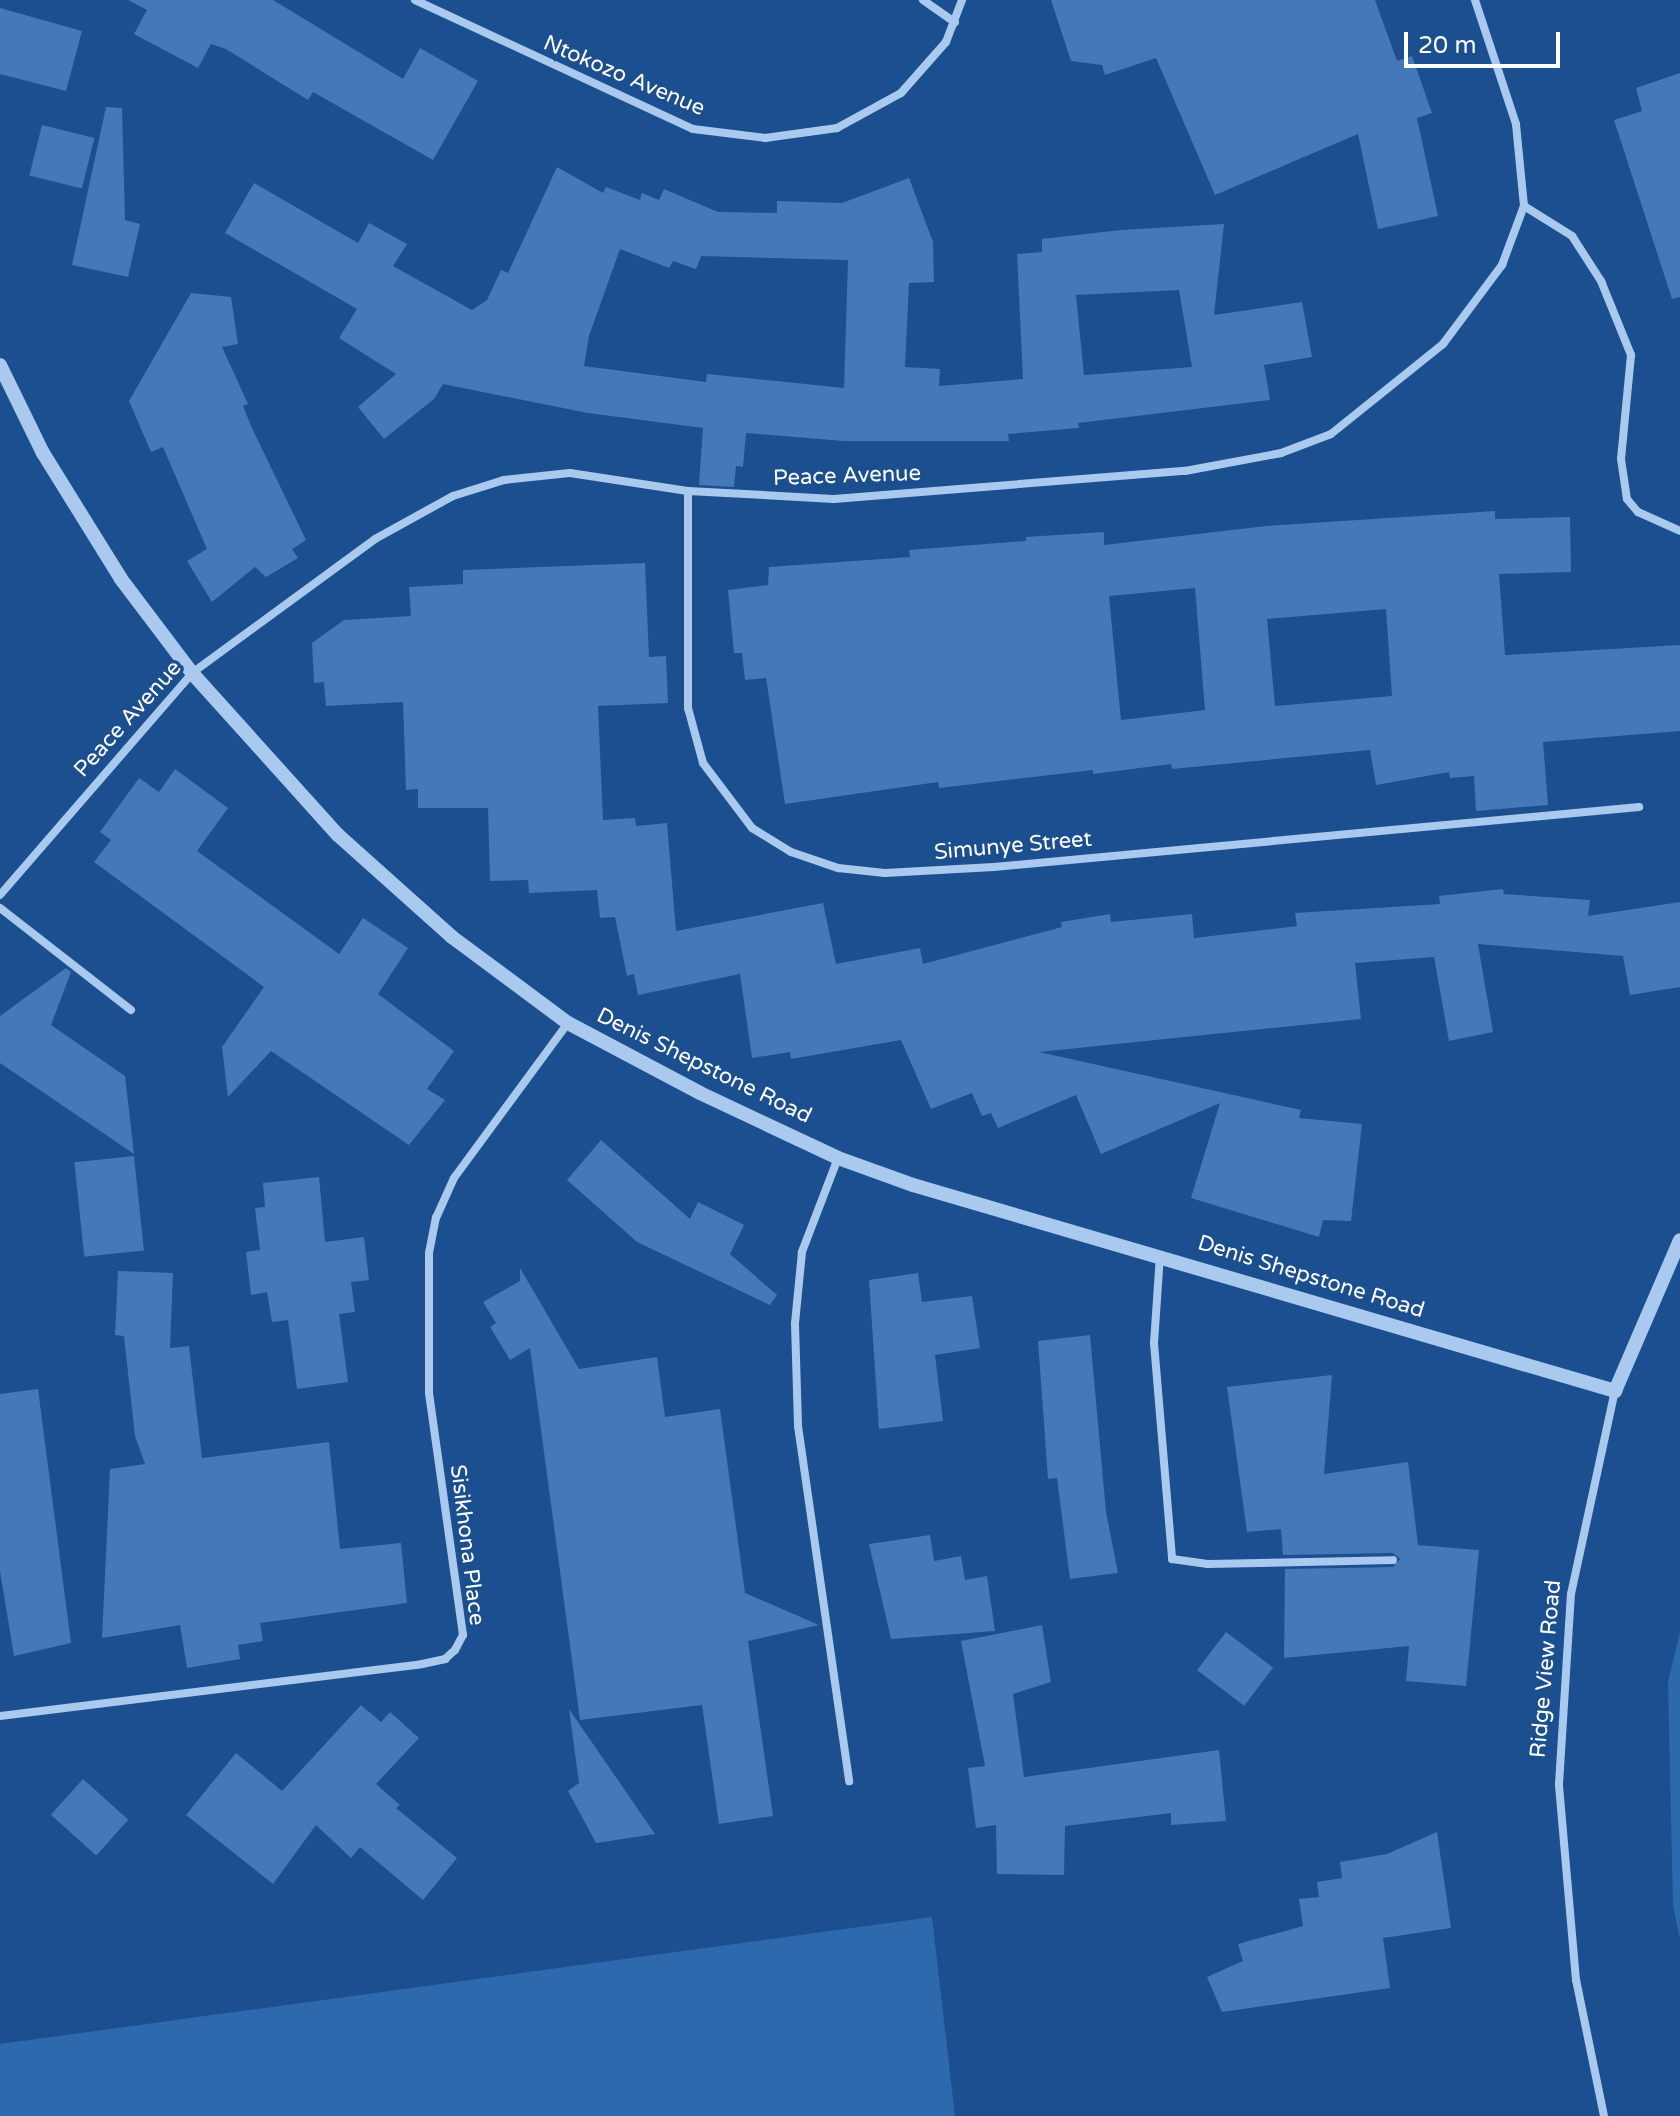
<!DOCTYPE html>
<style>
body{margin:0}
#map{position:relative;width:1680px;height:2116px;overflow:hidden;background:#1b4f8f;font-family:"Varela Round",sans-serif}
div>[style]{position:absolute}
[style*='--x']{left:calc(var(--x)*1px);top:calc(var(--y)*1px);width:calc(var(--w)*1px);rotate:calc(var(--a)*1deg)}
.green>*{inset:0;background:#2e69ad}
.building>*{inset:0;background:#4478b7;transform-origin:0 0}
.minor>*{height:8px;margin:-4px;padding:0 4px;transform-origin:4px;border-radius:4px;background:#a9c9ee}
.tertiary>*{height:14px;margin:-7px;padding:0 7px;transform-origin:7px;border-radius:7px;background:#a9c9ee}
span{translate:-50% -50%;white-space:nowrap;text-align:center;line-height:1.15;-webkit-text-stroke:7px #1b4f8f;paint-order:stroke}
.street-label{font-size:22px;color:#fff}
.scale{position:absolute;left:1404px;top:32px;width:156px;height:36px;box-sizing:border-box;border:4px solid #fff;border-top:0;padding-left:10px;font-size:24px;line-height:28px;white-space:nowrap;color:#fff;-webkit-text-stroke:6px #1b4f8f;paint-order:stroke}
</style>
<div id="map">
<div class="green">
<div style="clip-path:polygon(1680px 1632px,1680px 1939px,1673px 1906px,1668px 1682px)"></div>
<div style="clip-path:polygon(932px 1917px,955px 2116px,0 2116px,0 2044px)"></div>
</div>
<div class="building">
<div style="clip-path:polygon(128px 0,273px 0,403px 79px,420px 48px,478px 81px,433px 160px,313px 92px,308px 100px,226px 49px,211px 44px,198px 68px,134px 34px,147px 10px)"></div>
<div style="clip-path:polygon(1051px 0,1375px 0,1397px 61px,1412px 56px,1432px 113px,1417px 118px,1438px 216px,1378px 229px,1358px 134px,1215px 195px,1156px 58px,1105px 75px,1102px 65px,1071px 61px)"></div>
<div style="clip-path:polygon(0 8px,82px 31px,66px 91px,0 74px)"></div>
<div style="clip-path:polygon(1680px 73px,1680px 297px,1672px 299px,1614px 120px,1642px 111px,1636px 88px)"></div>
<div style="clip-path:polygon(106px 107px,122px 108px,125px 220px,140px 224px,128px 277px,72px 265px)"></div>
<div style="left:42px;top:125px;width:54px;height:52px;rotate:14deg"></div>
<div style="clip-path:polygon(evenodd,557px 167px,603px 193px,606px 187px,640px 200px,642px 193px,659px 200px,664px 189px,718px 212px,777px 213px,777px 201px,842px 203px,909px 178px,933px 242px,934px 282px,909px 283px,905px 367px,940px 369px,939px 386px,1023px 379px,1017px 254px,1042px 252px,1042px 239px,1121px 230px,1224px 224px,1214px 315px,1302px 302px,1312px 357px,1264px 365px,1270px 400px,1078px 423px,1079px 428px,1008px 434px,1009px 441px,843px 441px,746px 433px,743px 467px,736px 466px,734px 487px,699px 485px,703px 428px,588px 413px,443px 384px,434px 399px,384px 439px,358px 407px,396px 374px,339px 338px,357px 309px,225px 233px,254px 183px,358px 243px,369px 223px,407px 244px,393px 266px,472px 310px,487px 300px,501px 270px,508px 273px,557px 167px,620px 249px,669px 268px,673px 261px,696px 269px,701px 256px,848px 260px,844px 388px,707px 374px,706px 382px,584px 366px,589px 336px,620px 249px,557px 167px,1179px 290px,1192px 367px,1084px 375px,1076px 295px,1179px 290px)"></div>
<div style="clip-path:polygon(191px 293px,231px 297px,238px 344px,222px 347px,248px 404px,243px 406px,251px 426px,306px 540px,292px 549px,298px 558px,266px 577px,255px 567px,212px 602px,187px 561px,207px 549px,163px 447px,151px 452px,129px 401px)"></div>
<div style="clip-path:polygon(evenodd,1495px 511px,1495px 519px,1570px 517px,1571px 572px,1499px 574px,1505px 655px,1680px 645px,1680px 731px,1543px 742px,1548px 805px,1476px 811px,1474px 776px,1450px 778px,1449px 772px,1376px 785px,1370px 750px,1172px 769px,1171px 764px,1093px 774px,1093px 770px,939px 788px,938px 782px,785px 804px,766px 678px,745px 680px,742px 653px,734px 653px,728px 590px,768px 585px,769px 567px,910px 557px,909px 550px,1026px 541px,1026px 537px,1104px 532px,1104px 545px,1266px 526px,1495px 511px,1195px 588px,1205px 710px,1121px 720px,1109px 596px,1195px 588px,1495px 511px,1386px 609px,1392px 696px,1275px 706px,1267px 619px,1386px 609px)"></div>
<div style="clip-path:polygon(645px 563px,649px 657px,666px 656px,668px 703px,598px 706px,603px 820px,635px 818px,636px 826px,667px 823px,676px 931px,823px 903px,836px 964px,920px 948px,923px 964px,1062px 927px,1061px 922px,1110px 914px,1111px 922px,1192px 914px,1194px 938px,1297px 926px,1295px 913px,1440px 904px,1439px 896px,1503px 889px,1504px 894px,1590px 900px,1588px 916px,1680px 902px,1680px 987px,1630px 995px,1623px 956px,1478px 944px,1493px 1032px,1449px 1041px,1434px 957px,1355px 963px,1361px 1019px,1039px 1052px,1301px 1110px,1299px 1118px,1362px 1124px,1351px 1221px,1323px 1220px,1319px 1237px,1191px 1198px,1220px 1103px,1101px 1154px,1076px 1095px,998px 1128px,991px 1113px,982px 1116px,972px 1093px,931px 1109px,901px 1040px,791px 1059px,790px 1052px,752px 1058px,740px 974px,638px 995px,634px 974px,627px 976px,615px 917px,600px 918px,597px 890px,529px 893px,528px 880px,490px 881px,488px 808px,418px 808px,418px 789px,406px 790px,403px 702px,326px 706px,324px 682px,314px 683px,312px 643px,344px 620px,411px 616px,409px 587px,463px 584px,463px 570px)"></div>
<div style="clip-path:polygon(175px 769px,228px 808px,197px 851px,339px 954px,363px 918px,408px 948px,378px 994px,454px 1051px,427px 1089px,445px 1100px,409px 1145px,271px 1051px,228px 1097px,222px 1047px,264px 987px,94px 862px,111px 840px,100px 832px,139px 778px,159px 792px)"></div>
<div style="clip-path:polygon(66px 968px,71px 972px,51px 1025px,125px 1076px,134px 1154px,0 1063px,0 1016px)"></div>
<div style="clip-path:polygon(601px 1140px,690px 1219px,698px 1202px,744px 1225px,730px 1254px,777px 1295px,770px 1305px,637px 1242px,567px 1180px)"></div>
<div style="left:134px;top:1156px;width:95px;height:60px;rotate:84deg"></div>
<div style="clip-path:polygon(319px 1177px,325px 1242px,364px 1237px,369px 1280px,351px 1282px,355px 1312px,339px 1314px,348px 1382px,297px 1389px,288px 1320px,272px 1322px,267px 1292px,251px 1295px,246px 1252px,260px 1250px,255px 1208px,265px 1207px,263px 1183px)"></div>
<div style="clip-path:polygon(520px 1268px,579px 1369px,657px 1357px,665px 1417px,720px 1409px,745px 1593px,819px 1625px,748px 1641px,773px 1816px,719px 1824px,702px 1705px,580px 1720px,530px 1348px,510px 1360px,490px 1327px,496px 1323px,483px 1302px,520px 1281px)"></div>
<div style="clip-path:polygon(118px 1271px,173px 1273px,170px 1348px,189px 1346px,202px 1458px,329px 1442px,340px 1549px,401px 1543px,407px 1603px,260px 1623px,263px 1641px,238px 1645px,240px 1659px,187px 1668px,180px 1625px,102px 1638px,110px 1469px,145px 1464px,135px 1436px,124px 1336px,115px 1335px)"></div>
<div style="clip-path:polygon(918px 1273px,922px 1302px,972px 1296px,980px 1348px,935px 1355px,943px 1421px,879px 1429px,869px 1280px)"></div>
<div style="clip-path:polygon(1090px 1335px,1106px 1512px,1118px 1573px,1070px 1579px,1057px 1478px,1048px 1479px,1038px 1341px)"></div>
<div style="clip-path:polygon(1332px 1375px,1324px 1474px,1408px 1462px,1418px 1545px,1479px 1550px,1466px 1686px,1406px 1681px,1409px 1646px,1284px 1658px,1285px 1569px,1393px 1567px,1400px 1559px,1393px 1553px,1283px 1555px,1281px 1529px,1247px 1532px,1227px 1387px)"></div>
<div style="clip-path:polygon(38px 1389px,71px 1643px,14px 1656px,0 1571px,0 1394px)"></div>
<div style="clip-path:polygon(930px 1535px,934px 1561px,961px 1556px,965px 1580px,987px 1576px,995px 1631px,891px 1639px,869px 1544px)"></div>
<div style="clip-path:polygon(1042px 1625px,1051px 1682px,1013px 1694px,1024px 1777px,1219px 1750px,1226px 1821px,1171px 1825px,1171px 1813px,1065px 1826px,1064px 1875px,997px 1874px,996px 1825px,976px 1828px,968px 1768px,985px 1766px,961px 1641px)"></div>
<div style="left:1226px;top:1632px;width:59px;height:48px;rotate:37deg"></div>
<div style="clip-path:polygon(361px 1705px,381px 1722px,390px 1712px,419px 1738px,376px 1784px,400px 1805px,396px 1808px,457px 1858px,423px 1900px,360px 1847px,351px 1858px,316px 1825px,273px 1884px,186px 1815px,236px 1753px,282px 1791px)"></div>
<div style="clip-path:polygon(569px 1709px,655px 1834px,596px 1843px,568px 1791px,579px 1783px)"></div>
<div style="left:83px;top:1779px;width:61px;height:48px;rotate:42deg"></div>
<div style="clip-path:polygon(1437px 1832px,1451px 1928px,1383px 1938px,1390px 1988px,1222px 2012px,1207px 1977px,1243px 1961px,1238px 1944px,1303px 1926px,1299px 1899px,1319px 1897px,1317px 1882px,1342px 1878px,1340px 1862px,1387px 1854px)"></div>
</div>
<div class="minor">
<div style="--x:415;--y:0;--w:306;--a:24.9"></div>
<div style="--x:693;--y:129;--w:73;--a:7.1"></div>
<div style="--x:765;--y:138;--w:73;--a:-7.9"></div>
<div style="--x:837;--y:128;--w:73;--a:-28.7"></div>
<div style="--x:901;--y:93;--w:68;--a:-48.6"></div>
<div style="--x:946;--y:42;--w:45;--a:-69.1"></div>
<div style="--x:923;--y:0;--w:39;--a:35"></div>
<div style="--x:1524;--y:206;--w:57;--a:32"></div>
<div style="--x:1572;--y:236;--w:54;--a:57.2"></div>
<div style="--x:1601;--y:281;--w:80;--a:67.9"></div>
<div style="--x:1631;--y:355;--w:104;--a:95.5"></div>
<div style="--x:1621;--y:459;--w:40;--a:81.5"></div>
<div style="--x:1627;--y:499;--w:17;--a:50"></div>
<div style="--x:1638;--y:512;--w:46;--a:24.3"></div>
<div style="--x:688;--y:491;--w:217;--a:90"></div>
<div style="--x:688;--y:708;--w:57;--a:74.7"></div>
<div style="--x:703;--y:763;--w:81;--a:53"></div>
<div style="--x:752;--y:828;--w:46;--a:31.6"></div>
<div style="--x:791;--y:852;--w:50;--a:18.8"></div>
<div style="--x:838;--y:868;--w:47;--a:6.1"></div>
<div style="--x:885;--y:873;--w:109;--a:-3.2"></div>
<div style="--x:994;--y:867;--w:648;--a:-5.31"></div>
<div style="--x:0;--y:895;--w:294;--a:-49.1"></div>
<div style="--x:192;--y:673;--w:227;--a:-36.2"></div>
<div style="--x:375;--y:539;--w:89;--a:-28.9"></div>
<div style="--x:453;--y:496;--w:53;--a:-17.4"></div>
<div style="--x:504;--y:480;--w:66;--a:-6.1"></div>
<div style="--x:570;--y:473;--w:119;--a:8.7"></div>
<div style="--x:688;--y:491;--w:146;--a:3.1"></div>
<div style="--x:834;--y:499;--w:352;--a:-4.6"></div>
<div style="--x:1185;--y:471;--w:98;--a:-10.6"></div>
<div style="--x:1281;--y:453;--w:53;--a:-20.8"></div>
<div style="--x:1331;--y:434;--w:144;--a:-38.8"></div>
<div style="--x:1443;--y:344;--w:99;--a:-53.2"></div>
<div style="--x:1502;--y:265;--w:63;--a:-69.6"></div>
<div style="--x:1524;--y:206;--w:82;--a:-95.6"></div>
<div style="--x:1516;--y:124;--w:131;--a:-108.3"></div>
<div style="--x:0;--y:908;--w:166;--a:37.9"></div>
<div style="--x:838;--y:1158;--w:101;--a:111"></div>
<div style="--x:802;--y:1252;--w:72;--a:95.6"></div>
<div style="--x:795;--y:1324;--w:102;--a:88.3"></div>
<div style="--x:798;--y:1426;--w:359;--a:81.8"></div>
<div style="--x:1160;--y:1255;--w:88;--a:93.9"></div>
<div style="--x:1154;--y:1343;--w:217;--a:85.2"></div>
<div style="--x:1172;--y:1559;--w:36;--a:8"></div>
<div style="--x:1208;--y:1564;--w:185;--a:-1.2"></div>
<div style="--x:0;--y:1716;--w:425;--a:-7"></div>
<div style="--x:422;--y:1664;--w:24;--a:-12"></div>
<div style="--x:445;--y:1659;--w:13;--a:-42"></div>
<div style="--x:455;--y:1650;--w:17;--a:-62"></div>
<div style="--x:463;--y:1635;--w:244;--a:-98"></div>
<div style="--x:429;--y:1393;--w:140;--a:-90"></div>
<div style="--x:429;--y:1253;--w:36;--a:-79"></div>
<div style="--x:436;--y:1218;--w:44;--a:-65.8"></div>
<div style="--x:454;--y:1178;--w:192;--a:-53.7"></div>
<div style="--x:1604;--y:2116;--w:139;--a:-101.6"></div>
<div style="--x:1576;--y:1980;--w:197;--a:-95"></div>
<div style="--x:1559;--y:1784;--w:190;--a:-86.4"></div>
<div style="--x:1571;--y:1594;--w:208;--a:-77.8"></div>
</div>
<div class="tertiary">
<div style="--x:0;--y:365;--w:98;--a:64"></div>
<div style="--x:43;--y:453;--w:148;--a:58.2"></div>
<div style="--x:121;--y:579;--w:118;--a:52.9"></div>
<div style="--x:192;--y:673;--w:218;--a:48"></div>
<div style="--x:338;--y:835;--w:153;--a:41.8"></div>
<div style="--x:452;--y:937;--w:144;--a:36.6"></div>
<div style="--x:568;--y:1023;--w:149;--a:27.9"></div>
<div style="--x:700;--y:1093;--w:153;--a:25.2"></div>
<div style="--x:838;--y:1158;--w:80;--a:19.8"></div>
<div style="--x:913;--y:1185;--w:732;--a:16.35"></div>
<div style="--x:1615;--y:1391;--w:164;--a:-66.7"></div>
</div>
<div class="street-label">
<span style="left:624px;top:76px;rotate:23deg">Ntokozo Avenue</span>
<span style="left:847px;top:476px;rotate:-2deg">Peace Avenue</span>
<span style="left:128px;top:719px;rotate:-48deg">Peace Avenue</span>
<span style="left:1013px;top:846px;rotate:-5deg">Simunye Street</span>
<span style="left:704px;top:1066px;rotate:26deg">Denis Shepstone Road</span>
<span style="left:1311px;top:1277px;rotate:17deg">Denis Shepstone Road</span>
<span style="left:467px;top:1545px;rotate:83deg">Sisikhona Place</span>
<span style="left:1546px;top:1669px;rotate:-85deg">Ridge View Road</span>
</div>
<div class="scale">20 m</div>
</div>
